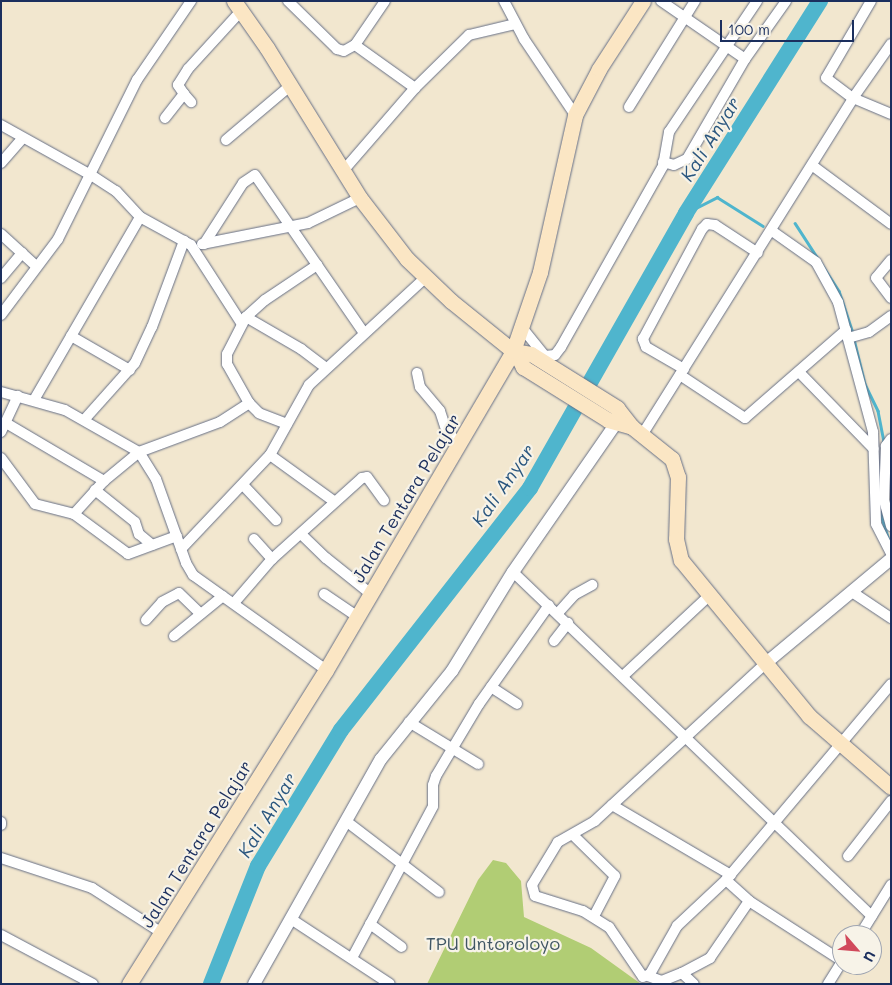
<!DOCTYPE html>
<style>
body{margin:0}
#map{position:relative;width:892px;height:985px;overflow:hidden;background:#f2e7cf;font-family:Mali,sans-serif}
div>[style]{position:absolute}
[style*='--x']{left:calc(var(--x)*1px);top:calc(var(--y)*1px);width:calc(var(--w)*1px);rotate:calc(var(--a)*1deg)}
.green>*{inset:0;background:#b1cd74}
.stream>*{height:2.5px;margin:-1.25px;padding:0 1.25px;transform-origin:1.25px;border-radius:1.25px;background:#4fb5cd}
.river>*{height:16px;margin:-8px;padding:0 8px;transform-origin:8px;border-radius:8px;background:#4fb5cd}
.roads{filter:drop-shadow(0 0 1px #666f86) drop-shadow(0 0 1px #666f86)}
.minor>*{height:10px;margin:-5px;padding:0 5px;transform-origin:5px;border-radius:5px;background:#fff}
.tertiary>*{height:12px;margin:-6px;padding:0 6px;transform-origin:6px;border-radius:6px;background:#fff}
.secondary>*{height:15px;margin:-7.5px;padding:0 7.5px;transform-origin:7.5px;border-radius:7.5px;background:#fbe6c4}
span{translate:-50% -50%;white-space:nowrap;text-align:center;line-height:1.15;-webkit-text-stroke:4.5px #f7f3e8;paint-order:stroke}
.street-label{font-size:18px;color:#1b2f5e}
.park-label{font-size:18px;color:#405664}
.water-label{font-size:19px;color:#2b577f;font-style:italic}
.frame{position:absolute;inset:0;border:2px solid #1b2f5e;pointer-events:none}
.north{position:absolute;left:832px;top:925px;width:50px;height:50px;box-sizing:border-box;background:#f7f3e8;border:1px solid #9fa5b1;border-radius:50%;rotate:117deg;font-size:14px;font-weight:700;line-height:20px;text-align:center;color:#1b2f5e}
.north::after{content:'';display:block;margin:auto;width:18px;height:22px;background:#d1495b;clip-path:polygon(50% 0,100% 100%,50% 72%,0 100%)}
.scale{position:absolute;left:720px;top:20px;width:134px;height:22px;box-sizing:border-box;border:2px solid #1b2f5e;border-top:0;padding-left:6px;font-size:15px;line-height:18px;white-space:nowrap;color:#1b2f5e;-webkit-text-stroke:4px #f7f3e8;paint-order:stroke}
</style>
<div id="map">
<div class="green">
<div style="clip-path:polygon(493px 860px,506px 863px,521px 881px,524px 917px,591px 948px,641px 984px,427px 984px,478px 880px)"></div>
</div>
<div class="stream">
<div style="--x:686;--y:213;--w:35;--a:-27"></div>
<div style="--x:717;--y:197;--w:54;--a:32.2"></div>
<div style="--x:795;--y:223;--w:81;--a:57.1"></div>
<div style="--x:839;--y:291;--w:44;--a:71.6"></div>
<div style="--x:854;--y:339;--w:46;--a:76.3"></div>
<div style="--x:865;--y:384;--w:30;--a:64"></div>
<div style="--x:878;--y:411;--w:33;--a:79"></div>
<div style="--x:880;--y:511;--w:30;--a:73"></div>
</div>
<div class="river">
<div style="--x:211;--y:984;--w:127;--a:-68.3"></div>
<div style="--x:258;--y:866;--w:159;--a:-58.6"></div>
<div style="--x:341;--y:730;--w:307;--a:-52"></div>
<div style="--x:530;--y:488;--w:316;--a:-60.4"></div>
<div style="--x:686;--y:213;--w:251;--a:-57.7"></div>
</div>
<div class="roads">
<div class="minor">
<div style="--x:288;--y:1;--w:69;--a:44.4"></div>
<div style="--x:337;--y:49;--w:7;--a:16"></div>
<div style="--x:344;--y:51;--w:13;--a:-29"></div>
<div style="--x:355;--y:45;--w:53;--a:-55.7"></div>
<div style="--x:504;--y:1;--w:43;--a:62.2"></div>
<div style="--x:524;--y:39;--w:92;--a:56.1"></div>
<div style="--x:661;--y:1;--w:102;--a:34.6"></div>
<div style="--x:871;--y:1;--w:89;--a:120.3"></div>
<div style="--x:826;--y:78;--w:34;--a:37"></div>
<div style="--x:853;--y:98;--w:41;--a:22.8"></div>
<div style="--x:355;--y:45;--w:74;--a:35.6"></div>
<div style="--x:184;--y:94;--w:11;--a:49"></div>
<div style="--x:629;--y:107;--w:125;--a:-58.1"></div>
<div style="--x:165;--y:118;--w:31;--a:-52"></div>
<div style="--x:184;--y:94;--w:11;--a:-124"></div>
<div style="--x:178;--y:85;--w:19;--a:-58"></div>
<div style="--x:188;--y:69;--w:79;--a:-47.6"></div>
<div style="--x:1;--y:125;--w:103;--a:29.1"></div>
<div style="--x:91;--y:175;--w:30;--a:33"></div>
<div style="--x:116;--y:191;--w:35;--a:47"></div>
<div style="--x:140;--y:217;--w:58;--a:28.8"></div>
<div style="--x:191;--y:245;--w:94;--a:57.2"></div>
<div style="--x:226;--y:140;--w:85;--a:-40.2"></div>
<div style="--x:663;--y:162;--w:11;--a:15"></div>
<div style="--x:674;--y:165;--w:14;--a:-25"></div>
<div style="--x:687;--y:159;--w:116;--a:-59.9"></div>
<div style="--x:745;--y:59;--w:71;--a:-54.7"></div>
<div style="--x:1;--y:163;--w:32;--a:-49"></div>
<div style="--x:813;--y:166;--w:97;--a:36.6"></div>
<div style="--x:343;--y:171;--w:110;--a:-49.1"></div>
<div style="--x:415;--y:88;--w:76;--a:-44.5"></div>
<div style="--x:469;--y:35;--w:47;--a:-13.4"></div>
<div style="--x:772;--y:231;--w:54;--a:35.2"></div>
<div style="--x:816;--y:262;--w:46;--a:61.2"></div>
<div style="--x:838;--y:302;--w:135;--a:74.9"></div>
<div style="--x:873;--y:432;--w:92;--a:88.1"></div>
<div style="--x:876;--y:524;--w:34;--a:63"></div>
<div style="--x:1;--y:234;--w:46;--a:42.4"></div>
<div style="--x:202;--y:244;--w:108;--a:-11.2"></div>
<div style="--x:308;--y:223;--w:58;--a:-25.7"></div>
<div style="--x:204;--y:244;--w:72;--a:-57.4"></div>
<div style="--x:243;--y:183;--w:14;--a:-34"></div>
<div style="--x:255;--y:175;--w:192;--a:55.4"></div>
<div style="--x:891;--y:260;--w:23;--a:130"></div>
<div style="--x:876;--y:278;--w:25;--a:53"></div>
<div style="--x:1;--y:278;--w:33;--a:-50"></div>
<div style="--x:1;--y:315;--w:95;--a:-53.1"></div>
<div style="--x:58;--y:239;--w:178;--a:-63.6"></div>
<div style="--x:137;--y:80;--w:96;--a:-55.6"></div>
<div style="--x:246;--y:317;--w:64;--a:30.2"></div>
<div style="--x:301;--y:349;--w:31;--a:37"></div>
<div style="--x:523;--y:329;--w:35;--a:51"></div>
<div style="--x:545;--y:356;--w:10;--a:-6"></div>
<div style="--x:555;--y:355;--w:10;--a:-53"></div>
<div style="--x:561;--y:347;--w:208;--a:-60.6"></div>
<div style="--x:663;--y:166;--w:35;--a:-80"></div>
<div style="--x:669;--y:132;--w:158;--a:-56.1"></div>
<div style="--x:71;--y:336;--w:68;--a:30"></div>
<div style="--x:848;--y:338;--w:22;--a:-16"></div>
<div style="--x:869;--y:332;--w:27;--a:-36"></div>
<div style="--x:684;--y:369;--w:44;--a:-149.9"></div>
<div style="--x:646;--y:347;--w:9;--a:-111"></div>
<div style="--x:643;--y:339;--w:125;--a:-61.8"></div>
<div style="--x:702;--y:229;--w:7;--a:-45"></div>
<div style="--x:707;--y:224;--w:8;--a:7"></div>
<div style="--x:715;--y:225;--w:51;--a:33.1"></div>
<div style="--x:799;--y:372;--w:107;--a:45.8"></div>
<div style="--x:417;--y:373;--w:14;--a:78"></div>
<div style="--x:420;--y:387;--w:31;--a:50"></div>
<div style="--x:440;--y:411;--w:20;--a:72"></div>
<div style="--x:446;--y:430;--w:21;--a:47"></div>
<div style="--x:680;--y:375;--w:78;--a:33.5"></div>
<div style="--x:745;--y:418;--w:134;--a:-41.1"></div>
<div style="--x:1;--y:392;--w:66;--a:15.7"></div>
<div style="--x:65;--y:410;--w:85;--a:29.6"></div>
<div style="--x:139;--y:452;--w:32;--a:58"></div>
<div style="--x:156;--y:479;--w:89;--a:70.3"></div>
<div style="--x:186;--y:563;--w:14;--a:60"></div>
<div style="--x:193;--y:575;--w:163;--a:35.5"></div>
<div style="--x:34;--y:400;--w:211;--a:-59.9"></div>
<div style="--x:84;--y:420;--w:76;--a:-48.2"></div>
<div style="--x:135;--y:363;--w:40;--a:-65"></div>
<div style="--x:152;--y:327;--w:92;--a:-69.6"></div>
<div style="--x:6;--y:423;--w:114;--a:30.6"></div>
<div style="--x:287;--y:424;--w:30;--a:-159"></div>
<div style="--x:259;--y:413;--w:14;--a:-135"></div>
<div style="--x:249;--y:403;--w:45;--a:-119.4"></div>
<div style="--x:227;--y:364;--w:10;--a:-90"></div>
<div style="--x:227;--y:354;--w:42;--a:-62.8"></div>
<div style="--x:246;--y:317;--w:25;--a:-42"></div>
<div style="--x:265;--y:300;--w:63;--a:-33.9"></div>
<div style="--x:1;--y:432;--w:40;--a:-65"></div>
<div style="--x:642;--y:435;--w:398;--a:-57.9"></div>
<div style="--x:853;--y:98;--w:66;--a:-54.9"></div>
<div style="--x:891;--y:439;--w:9;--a:126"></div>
<div style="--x:886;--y:446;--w:54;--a:92.1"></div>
<div style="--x:884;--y:500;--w:27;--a:75"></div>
<div style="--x:270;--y:455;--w:80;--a:35.9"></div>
<div style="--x:1;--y:458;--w:57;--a:53.5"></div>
<div style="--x:35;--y:504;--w:40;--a:14.4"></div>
<div style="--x:74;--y:514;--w:67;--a:36.5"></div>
<div style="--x:128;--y:554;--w:52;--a:-20.2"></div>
<div style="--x:244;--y:486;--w:47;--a:46.7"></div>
<div style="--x:95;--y:490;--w:51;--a:38.7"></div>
<div style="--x:135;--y:522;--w:13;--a:72"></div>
<div style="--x:139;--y:534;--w:17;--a:40"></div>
<div style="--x:74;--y:514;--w:45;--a:-47.7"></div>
<div style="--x:104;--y:481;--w:45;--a:-39.6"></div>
<div style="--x:139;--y:452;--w:86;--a:-20.3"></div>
<div style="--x:220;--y:422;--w:35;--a:-33"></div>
<div style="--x:301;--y:534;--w:35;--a:44"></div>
<div style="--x:326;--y:558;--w:58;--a:38.7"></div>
<div style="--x:254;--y:539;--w:27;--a:48"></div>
<div style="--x:181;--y:549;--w:129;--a:-46.6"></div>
<div style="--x:270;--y:455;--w:80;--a:-60.9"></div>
<div style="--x:309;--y:385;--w:158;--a:-42.7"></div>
<div style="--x:513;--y:572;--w:497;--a:43.8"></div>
<div style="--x:852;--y:592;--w:47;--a:33.7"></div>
<div style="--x:324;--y:594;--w:41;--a:34.1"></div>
<div style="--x:234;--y:603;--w:58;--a:-49.2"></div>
<div style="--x:272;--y:559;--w:121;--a:-42"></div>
<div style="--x:362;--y:478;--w:5;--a:-11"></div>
<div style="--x:367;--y:477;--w:29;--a:54"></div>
<div style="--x:558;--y:613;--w:24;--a:-48"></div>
<div style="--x:574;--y:595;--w:21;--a:-29"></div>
<div style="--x:146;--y:620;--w:24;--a:-48"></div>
<div style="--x:162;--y:602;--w:19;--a:-28"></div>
<div style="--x:179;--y:593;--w:30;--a:44"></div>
<div style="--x:174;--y:636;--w:63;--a:-39.2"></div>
<div style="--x:554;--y:641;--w:23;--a:-52"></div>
<div style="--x:766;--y:663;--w:233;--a:137.3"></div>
<div style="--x:595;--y:821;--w:43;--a:150.4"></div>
<div style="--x:558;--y:842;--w:50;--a:121.2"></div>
<div style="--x:532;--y:885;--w:11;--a:75"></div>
<div style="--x:535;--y:896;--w:50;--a:17.4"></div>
<div style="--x:583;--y:911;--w:31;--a:32"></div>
<div style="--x:609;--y:927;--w:60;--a:55.8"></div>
<div style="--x:643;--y:977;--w:8;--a:-23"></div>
<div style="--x:650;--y:974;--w:55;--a:-60.6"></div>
<div style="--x:677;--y:926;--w:67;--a:-43.2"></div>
<div style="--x:726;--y:880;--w:256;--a:-49.9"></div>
<div style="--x:623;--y:676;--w:120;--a:-43"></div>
<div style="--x:491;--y:687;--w:31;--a:33"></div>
<div style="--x:409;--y:722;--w:81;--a:31.3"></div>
<div style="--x:612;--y:805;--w:138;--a:30.5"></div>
<div style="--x:346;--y:821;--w:117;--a:37.4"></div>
<div style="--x:1;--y:822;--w:3;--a:90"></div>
<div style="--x:574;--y:836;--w:57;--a:44.3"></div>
<div style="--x:615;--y:876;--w:45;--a:117.7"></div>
<div style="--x:848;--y:856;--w:70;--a:-52"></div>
<div style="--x:1;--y:858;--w:96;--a:18.2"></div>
<div style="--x:92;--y:888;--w:83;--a:32.7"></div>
<div style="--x:726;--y:880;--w:31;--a:42"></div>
<div style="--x:749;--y:901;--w:111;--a:32.8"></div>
<div style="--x:291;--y:919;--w:118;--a:33.3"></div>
<div style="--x:370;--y:924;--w:39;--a:36"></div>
<div style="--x:1;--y:935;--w:104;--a:28"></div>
<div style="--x:860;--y:935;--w:59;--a:-58.2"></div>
<div style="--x:352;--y:958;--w:172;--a:-61.9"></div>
<div style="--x:433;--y:806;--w:21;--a:-90"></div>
<div style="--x:433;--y:785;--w:9;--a:-72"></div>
<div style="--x:436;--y:776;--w:84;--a:-59.2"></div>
<div style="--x:479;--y:704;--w:121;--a:-54.7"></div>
<div style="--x:682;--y:973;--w:32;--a:-28"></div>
<div style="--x:710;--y:958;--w:69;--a:-55.6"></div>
<div style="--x:648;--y:976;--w:15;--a:20"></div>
<div style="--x:662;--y:981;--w:22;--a:-22"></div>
<div style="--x:682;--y:973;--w:16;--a:43"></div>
<div style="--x:828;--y:984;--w:26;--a:-58"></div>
</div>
<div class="tertiary">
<div style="--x:766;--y:663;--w:163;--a:-39.8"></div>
<div style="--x:254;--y:984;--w:258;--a:-60.6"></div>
<div style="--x:381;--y:759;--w:113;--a:-51.1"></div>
<div style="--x:452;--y:671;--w:116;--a:-58.4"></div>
<div style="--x:513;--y:572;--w:190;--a:-55.3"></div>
</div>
<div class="secondary">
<div style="--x:234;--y:1;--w:57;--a:54.9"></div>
<div style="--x:267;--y:48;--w:176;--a:58.2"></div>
<div style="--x:360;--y:198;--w:77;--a:52.4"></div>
<div style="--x:407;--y:259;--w:61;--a:43.7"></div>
<div style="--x:451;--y:301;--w:80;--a:38.9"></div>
<div style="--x:513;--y:351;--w:18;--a:9"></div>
<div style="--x:531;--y:354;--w:102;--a:32.1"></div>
<div style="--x:617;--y:408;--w:24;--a:52"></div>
<div style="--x:632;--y:427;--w:51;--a:38.7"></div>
<div style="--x:672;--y:459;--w:19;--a:72"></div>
<div style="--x:678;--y:477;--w:62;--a:91.8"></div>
<div style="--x:676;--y:539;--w:22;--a:77"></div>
<div style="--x:681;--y:560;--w:202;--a:50.6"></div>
<div style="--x:809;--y:716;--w:108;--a:40.9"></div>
<div style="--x:516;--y:353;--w:16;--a:63"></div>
<div style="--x:523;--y:367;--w:100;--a:31.9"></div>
<div style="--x:608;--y:420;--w:25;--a:16"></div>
<div style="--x:129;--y:984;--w:371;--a:-57.9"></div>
<div style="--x:326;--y:670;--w:370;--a:-59.6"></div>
<div style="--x:513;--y:351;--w:83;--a:-71.1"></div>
<div style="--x:540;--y:272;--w:161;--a:-77.4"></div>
<div style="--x:575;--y:115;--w:52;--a:-62.4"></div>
<div style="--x:599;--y:69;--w:81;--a:-57.1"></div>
</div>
</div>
<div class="street-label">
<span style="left:406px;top:498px;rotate:-59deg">Jalan Tentara Pelajar</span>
<span style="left:196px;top:844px;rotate:-58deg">Jalan Tentara Pelajar</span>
</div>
<div class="park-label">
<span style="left:493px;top:943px">TPU Untoroloyo</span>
</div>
<div class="water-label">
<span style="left:710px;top:139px;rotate:-58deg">Kali Anyar</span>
<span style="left:503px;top:485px;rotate:-55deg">Kali Anyar</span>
<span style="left:267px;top:815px;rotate:-59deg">Kali Anyar</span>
</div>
<div class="frame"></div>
<div class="north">U</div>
<div class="scale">100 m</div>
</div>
